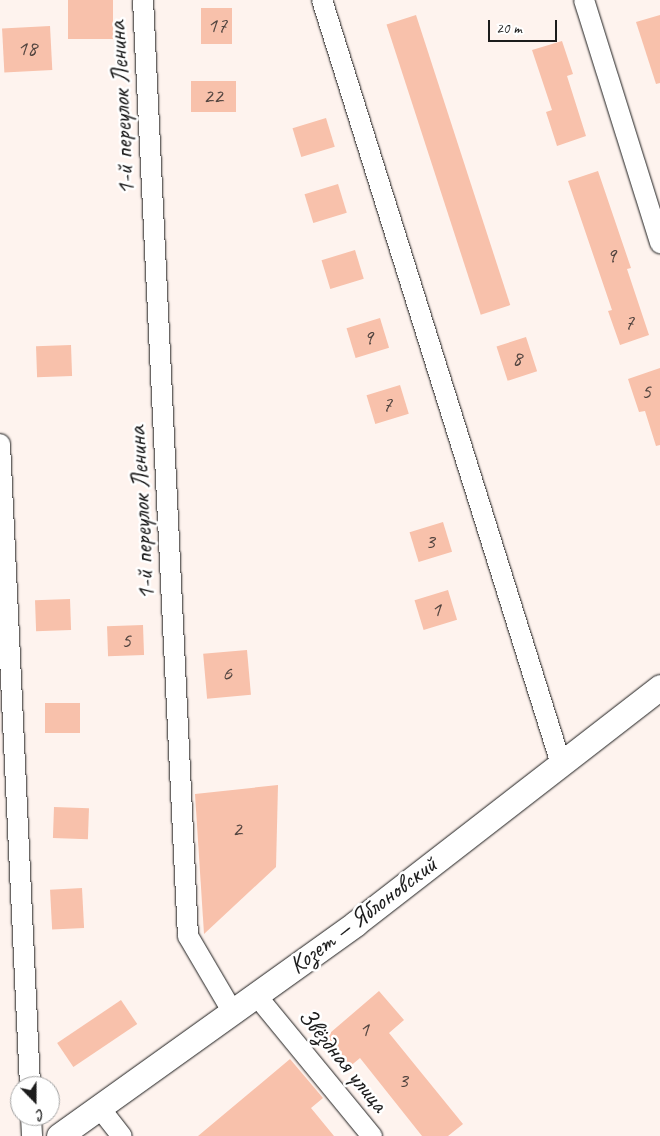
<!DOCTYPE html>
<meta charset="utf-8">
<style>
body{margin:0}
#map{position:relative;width:660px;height:1136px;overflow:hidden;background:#fef3ee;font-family:Caveat,sans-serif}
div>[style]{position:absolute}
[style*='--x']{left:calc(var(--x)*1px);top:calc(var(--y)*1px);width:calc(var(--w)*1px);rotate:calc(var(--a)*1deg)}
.building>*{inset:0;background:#f8c1ab;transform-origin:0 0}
.roads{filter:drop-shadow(0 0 1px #1c1c1c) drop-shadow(0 0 1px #1c1c1c)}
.minor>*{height:20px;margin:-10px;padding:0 10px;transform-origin:10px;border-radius:10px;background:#fff}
.tertiary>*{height:25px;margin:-12.5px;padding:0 12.5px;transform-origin:12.5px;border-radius:12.5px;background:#fff}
span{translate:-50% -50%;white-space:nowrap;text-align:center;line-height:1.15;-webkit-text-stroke:5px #fff;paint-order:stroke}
.number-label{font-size:22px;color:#534540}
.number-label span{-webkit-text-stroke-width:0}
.street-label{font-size:25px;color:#1c1c1c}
.north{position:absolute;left:10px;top:1076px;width:50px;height:50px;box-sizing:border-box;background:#fff;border:1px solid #a4a4a4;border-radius:50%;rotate:158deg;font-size:14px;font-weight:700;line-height:20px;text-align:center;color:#1c1c1c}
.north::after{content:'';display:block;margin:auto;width:18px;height:22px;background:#1c1c1c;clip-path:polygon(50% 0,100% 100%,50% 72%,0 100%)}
.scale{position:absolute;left:488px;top:20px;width:69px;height:22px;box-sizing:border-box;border:2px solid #1c1c1c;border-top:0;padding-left:6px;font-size:15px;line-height:18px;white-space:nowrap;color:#1c1c1c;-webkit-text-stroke:4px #fff;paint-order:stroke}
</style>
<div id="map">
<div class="building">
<div style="left:68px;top:0;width:45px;height:39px"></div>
<div style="left:201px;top:8px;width:31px;height:36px"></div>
<div style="left:416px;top:15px;width:305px;height:31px;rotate:72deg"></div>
<div style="clip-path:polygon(660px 15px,660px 83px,656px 84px,636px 22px)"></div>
<div style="left:50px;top:26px;width:44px;height:48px;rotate:87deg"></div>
<div style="clip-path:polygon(562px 41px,573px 74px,567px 76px,586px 136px,557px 146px,546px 112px,552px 110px,532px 50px)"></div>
<div style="left:191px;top:81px;width:45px;height:31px"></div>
<div style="left:326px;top:118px;width:30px;height:35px;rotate:73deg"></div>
<div style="clip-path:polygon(598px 171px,631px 268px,627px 269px,649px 335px,620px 345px,608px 311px,612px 310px,568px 181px)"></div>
<div style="left:338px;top:184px;width:30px;height:35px;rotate:73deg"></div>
<div style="left:355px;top:250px;width:30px;height:35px;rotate:73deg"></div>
<div style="left:380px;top:318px;width:31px;height:35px;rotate:73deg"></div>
<div style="left:526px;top:337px;width:36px;height:31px;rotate:72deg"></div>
<div style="left:71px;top:345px;width:31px;height:35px;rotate:88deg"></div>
<div style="clip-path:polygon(660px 368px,660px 445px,656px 446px,645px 411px,639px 412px,628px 379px)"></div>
<div style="left:400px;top:385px;width:30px;height:35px;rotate:73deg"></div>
<div style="left:443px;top:522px;width:31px;height:35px;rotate:73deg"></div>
<div style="left:448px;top:590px;width:31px;height:35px;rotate:73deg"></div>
<div style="left:70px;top:599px;width:31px;height:35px;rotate:88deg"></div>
<div style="left:143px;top:625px;width:30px;height:36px;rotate:88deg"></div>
<div style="left:247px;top:650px;width:45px;height:44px;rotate:85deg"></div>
<div style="left:45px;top:703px;width:35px;height:30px"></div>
<div style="clip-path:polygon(278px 785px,276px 867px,204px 934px,195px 794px)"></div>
<div style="left:54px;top:807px;width:35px;height:31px;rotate:2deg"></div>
<div style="left:82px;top:888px;width:40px;height:32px;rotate:87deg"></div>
<div style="clip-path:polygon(379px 991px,404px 1020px,389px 1033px,463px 1124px,448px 1136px,422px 1136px,360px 1058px,348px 1068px,323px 1039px)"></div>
<div style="left:121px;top:1000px;width:29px;height:77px;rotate:56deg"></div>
<div style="clip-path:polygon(290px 1059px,323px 1098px,311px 1108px,334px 1136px,198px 1136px)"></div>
</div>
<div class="roads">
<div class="minor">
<div style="--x:143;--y:0;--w:937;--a:87.25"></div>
<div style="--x:188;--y:936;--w:87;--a:59.6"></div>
<div style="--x:322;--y:0;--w:801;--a:72.63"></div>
<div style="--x:584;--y:0;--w:255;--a:72.6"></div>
<div style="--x:0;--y:444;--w:643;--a:87.32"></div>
<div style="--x:256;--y:995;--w:183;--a:50.6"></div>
<div style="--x:99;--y:1107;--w:37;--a:52"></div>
<div style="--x:31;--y:1116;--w:20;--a:87"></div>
</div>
<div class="tertiary">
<div style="--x:59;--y:1136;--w:365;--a:-35.6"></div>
<div style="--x:356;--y:923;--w:385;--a:-37.8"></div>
</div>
</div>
<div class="number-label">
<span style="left:217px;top:26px">17</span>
<span style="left:27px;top:49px">18</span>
<span style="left:213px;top:97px">22</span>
<span style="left:611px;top:256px">9</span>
<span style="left:629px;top:323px">7</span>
<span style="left:368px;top:338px">9</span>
<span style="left:517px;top:359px">8</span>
<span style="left:646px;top:392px">5</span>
<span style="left:387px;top:405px">7</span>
<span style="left:430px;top:542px">3</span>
<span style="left:436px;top:610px">1</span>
<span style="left:126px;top:641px">5</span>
<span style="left:227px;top:674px">6</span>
<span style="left:237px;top:830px">2</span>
<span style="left:364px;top:1030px">1</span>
<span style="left:403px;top:1081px">3</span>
</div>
<div class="street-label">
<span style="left:122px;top:108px;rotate:-93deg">1-й переулок Ленина</span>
<span style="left:142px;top:513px;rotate:-93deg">1-й переулок Ленина</span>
<span style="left:363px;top:915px;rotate:-37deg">Козет — Яблоновский</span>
<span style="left:343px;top:1060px;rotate:51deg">Звёздная улица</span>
</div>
<div class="north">С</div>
<div class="scale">20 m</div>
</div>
